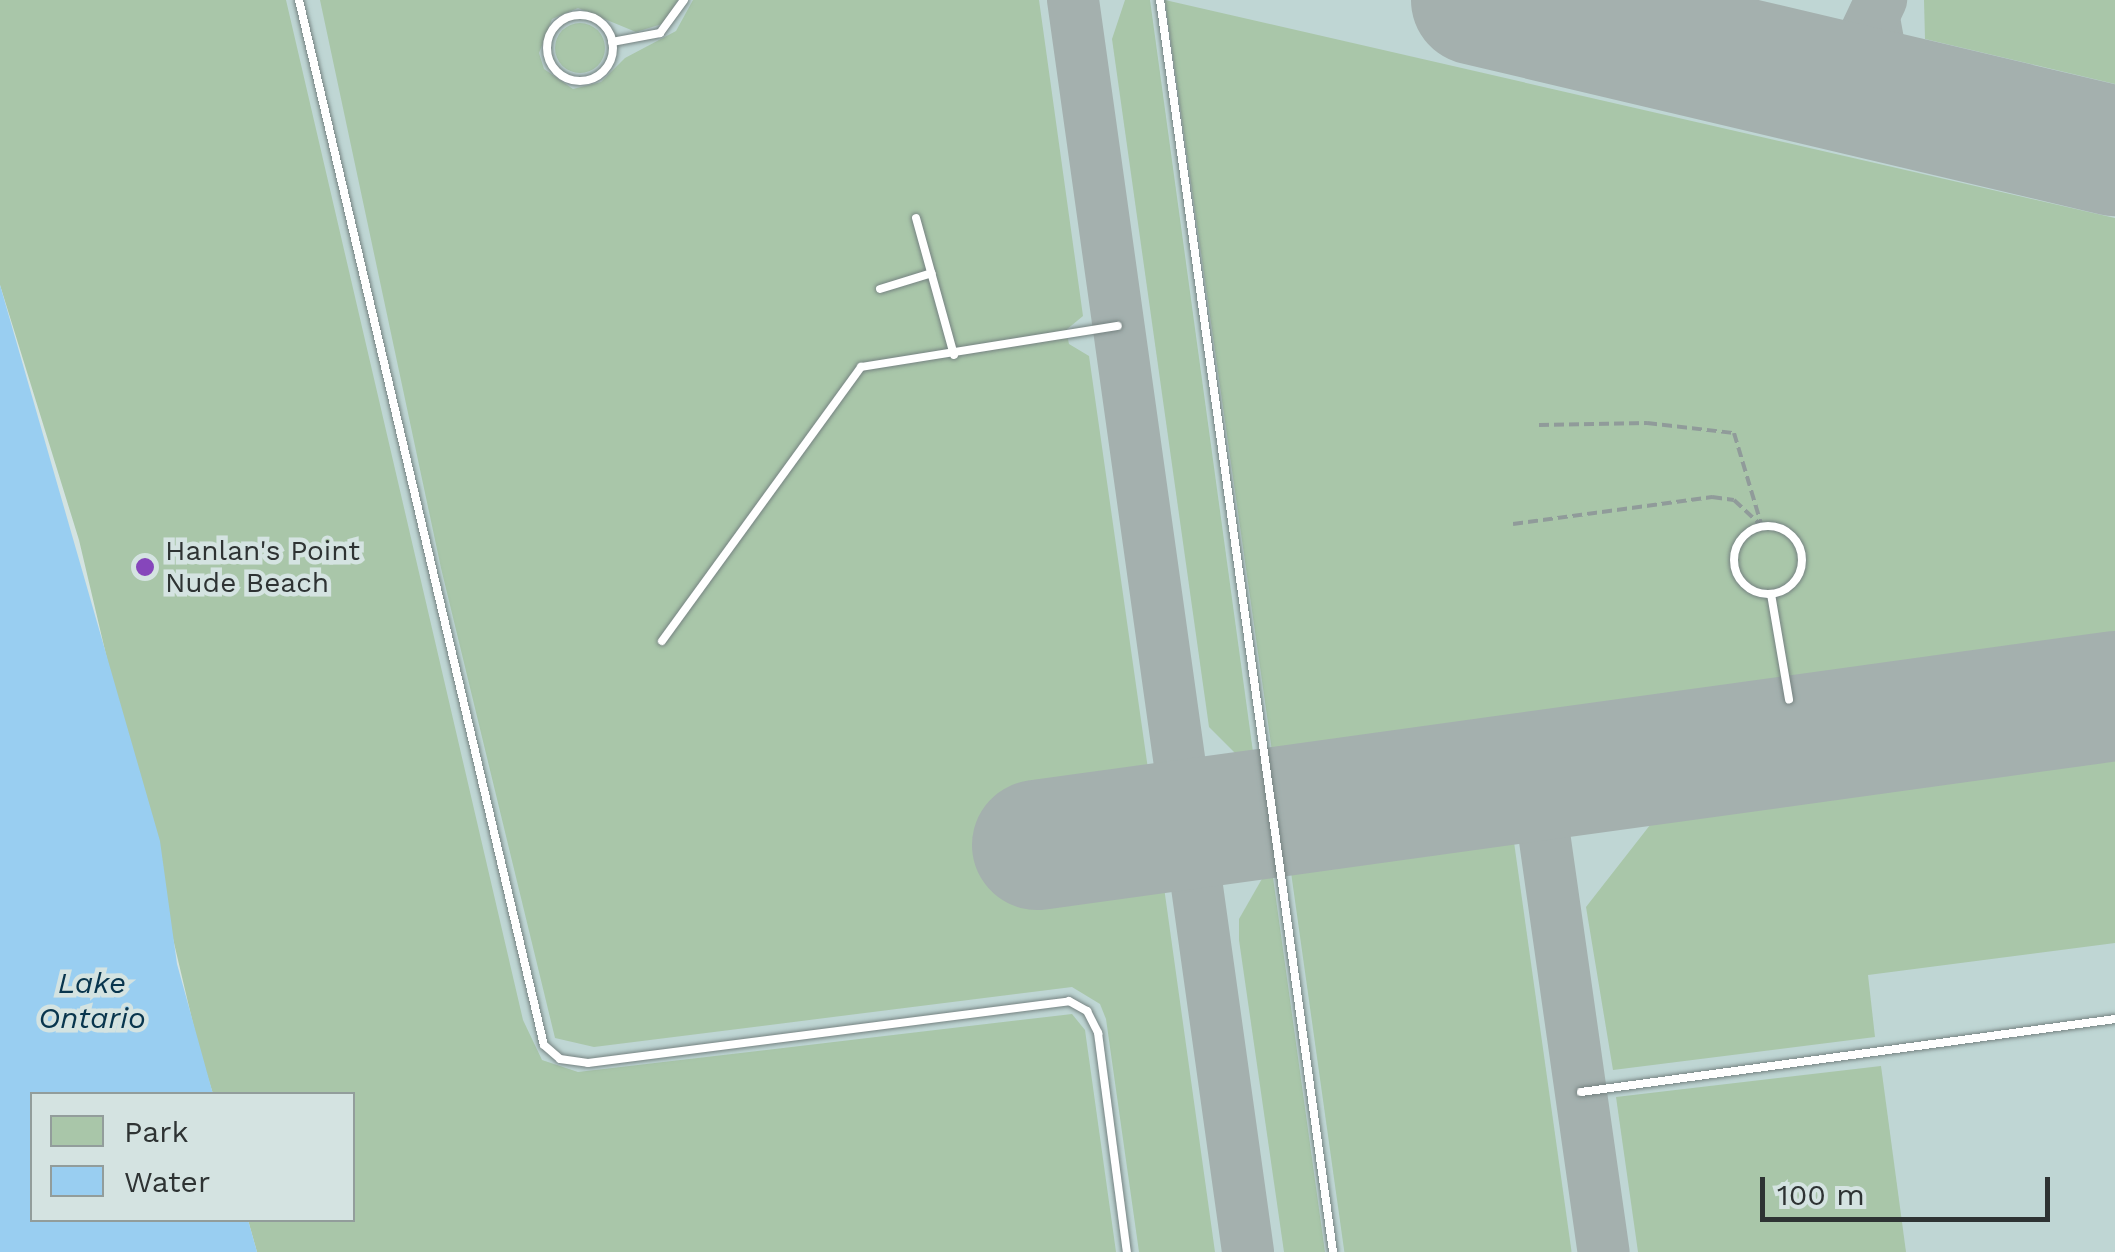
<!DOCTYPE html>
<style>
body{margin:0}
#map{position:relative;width:2115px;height:1252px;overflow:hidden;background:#d4e3e1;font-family:"Work Sans",sans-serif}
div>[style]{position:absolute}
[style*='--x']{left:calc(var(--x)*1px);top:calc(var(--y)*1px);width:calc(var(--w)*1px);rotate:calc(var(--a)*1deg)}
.built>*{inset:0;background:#bfd6d4}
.green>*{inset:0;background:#a9c6a9;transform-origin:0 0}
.round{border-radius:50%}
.water>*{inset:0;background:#99cef1}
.taxiway>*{height:52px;margin:-26px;padding:0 26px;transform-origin:26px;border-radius:26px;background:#a4b0ae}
.runway>*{height:130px;margin:-65px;padding:0 65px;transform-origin:65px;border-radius:65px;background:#a4b0ae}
.path>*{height:4px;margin-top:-2px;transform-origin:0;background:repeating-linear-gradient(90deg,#909b9a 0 10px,transparent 0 15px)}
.roads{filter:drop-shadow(0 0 2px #758281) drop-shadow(0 0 2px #758281)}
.service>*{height:8px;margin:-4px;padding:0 4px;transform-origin:4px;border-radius:4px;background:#fff}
.service>.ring{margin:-4px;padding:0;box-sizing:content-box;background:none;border:8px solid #fff;border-radius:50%}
.dots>*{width:28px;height:28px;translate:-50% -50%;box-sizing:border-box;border:5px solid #d4e3e1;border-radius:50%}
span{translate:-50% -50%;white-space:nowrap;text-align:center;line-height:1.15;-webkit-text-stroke:9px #d4e3e1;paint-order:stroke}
.poi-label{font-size:28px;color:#2e3333}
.left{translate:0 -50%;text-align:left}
.water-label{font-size:30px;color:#08354d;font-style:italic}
.legend{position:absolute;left:30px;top:1092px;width:325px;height:130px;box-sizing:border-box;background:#d4e3e1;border:2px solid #929d9b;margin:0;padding:12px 18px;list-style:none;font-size:30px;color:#2e3333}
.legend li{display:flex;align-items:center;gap:20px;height:50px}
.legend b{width:50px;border:2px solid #929d9b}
.scale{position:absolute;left:1760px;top:1177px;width:290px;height:45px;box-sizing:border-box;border:5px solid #2e3333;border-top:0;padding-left:12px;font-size:30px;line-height:35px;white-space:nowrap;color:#2e3333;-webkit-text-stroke:8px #d4e3e1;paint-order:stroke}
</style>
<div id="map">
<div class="built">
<div style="clip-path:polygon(271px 0,2115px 0,2115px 1252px,1099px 1252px,523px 1098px)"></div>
</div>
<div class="green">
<div style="clip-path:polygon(0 0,286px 0,523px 1020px,542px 1060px,578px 1072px,1072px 1014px,1085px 1030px,1116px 1252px,257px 1252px,248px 1220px,352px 1220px,352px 1094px,213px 1094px,199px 1049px,79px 540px,0 285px)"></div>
<div style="clip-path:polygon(320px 0,678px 0,662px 24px,636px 32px,578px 8px,552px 19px,539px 53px,544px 69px,573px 89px,601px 82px,625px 58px,676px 31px,693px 0,1039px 0,1083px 316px,1066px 330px,1069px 344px,1089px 356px,1150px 783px,1027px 804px,1039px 891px,1162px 873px,1215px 1252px,1139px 1252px,1106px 1019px,1100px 1004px,1072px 987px,594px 1047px,555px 1038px,441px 568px)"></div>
<div style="clip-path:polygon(1125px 0,1150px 0,1256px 774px,1209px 727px,1112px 39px)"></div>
<div style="clip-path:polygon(1165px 0,2115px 218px,2115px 652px,1286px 771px,1274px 765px)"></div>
<div style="clip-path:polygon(1924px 0,2115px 0,2115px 84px,1925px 39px)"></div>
<div class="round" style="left:555px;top:23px;width:50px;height:50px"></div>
<div style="clip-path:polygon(2115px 739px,2115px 943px,1868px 975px,1875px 1037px,1613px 1070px,1586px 907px,1668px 802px)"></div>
<div style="left:1512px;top:828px;width:428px;height:225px;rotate:82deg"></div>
<div style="clip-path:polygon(1271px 863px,1325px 1252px,1284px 1252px,1239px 940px,1239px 919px)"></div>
<div style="clip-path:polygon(1881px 1066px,1906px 1252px,1638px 1252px,1616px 1097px)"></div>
</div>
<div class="water">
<div style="clip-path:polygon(0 285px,160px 841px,177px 964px,213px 1094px,32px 1094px,32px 1220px,248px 1220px,257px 1252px,0 1252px)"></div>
</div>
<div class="taxiway">
<div style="--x:1073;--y:0;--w:1264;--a:82.04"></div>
<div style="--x:1875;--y:24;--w:45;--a:79.7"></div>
<div style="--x:1883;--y:68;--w:66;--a:38.3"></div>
<div style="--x:1794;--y:75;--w:40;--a:-10"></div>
<div style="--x:1833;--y:68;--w:27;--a:-33"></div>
<div style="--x:1856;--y:53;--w:59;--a:-64.7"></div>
<div style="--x:1536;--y:777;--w:480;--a:81.9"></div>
</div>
<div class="runway">
<div style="--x:1476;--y:0;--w:657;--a:13.3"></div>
<div style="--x:1037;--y:845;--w:1088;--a:-7.87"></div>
</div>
<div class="path">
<div style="--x:1539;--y:425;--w:108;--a:-1.1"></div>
<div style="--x:1647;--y:423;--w:88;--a:6.6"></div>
<div style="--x:1734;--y:433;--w:98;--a:73.4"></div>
<div style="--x:1513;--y:524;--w:201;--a:-7.7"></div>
<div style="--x:1712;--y:497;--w:22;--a:8"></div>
<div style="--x:1734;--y:500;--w:34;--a:43"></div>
</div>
<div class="roads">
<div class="service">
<div style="--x:299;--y:0;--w:1073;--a:76.81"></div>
<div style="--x:544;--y:1045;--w:21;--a:41"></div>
<div style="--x:560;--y:1059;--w:28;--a:8"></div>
<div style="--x:588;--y:1063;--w:485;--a:-7.3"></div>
<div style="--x:1069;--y:1001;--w:21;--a:29"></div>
<div style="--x:1087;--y:1011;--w:25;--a:63"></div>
<div style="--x:1098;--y:1033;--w:221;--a:82.5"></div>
<div style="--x:1160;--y:0;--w:1264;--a:82.13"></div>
<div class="ring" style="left:547px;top:15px;width:58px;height:58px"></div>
<div style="--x:612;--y:42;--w:49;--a:-10.6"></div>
<div style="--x:660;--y:33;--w:41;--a:-54"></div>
<div style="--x:916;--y:218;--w:142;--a:74.5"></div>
<div style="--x:880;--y:289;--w:54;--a:-17.1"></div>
<div class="ring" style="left:1734px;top:526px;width:60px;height:60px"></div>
<div style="--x:1771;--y:594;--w:107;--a:80.3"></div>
<div style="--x:662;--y:641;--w:339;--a:-54"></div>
<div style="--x:861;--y:367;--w:260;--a:-9.1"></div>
<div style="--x:1581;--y:1092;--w:539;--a:-7.78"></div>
</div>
</div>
<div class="dots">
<div style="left:145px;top:567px;background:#8646bb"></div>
</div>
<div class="poi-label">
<span class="left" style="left:165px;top:567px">Hanlan's Point<br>Nude Beach</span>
</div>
<div class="water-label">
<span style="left:92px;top:1000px">Lake<br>Ontario</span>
</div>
<ul class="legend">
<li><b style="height:28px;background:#a9c6a9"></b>Park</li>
<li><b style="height:28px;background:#99cef1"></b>Water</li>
</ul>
<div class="scale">100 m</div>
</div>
